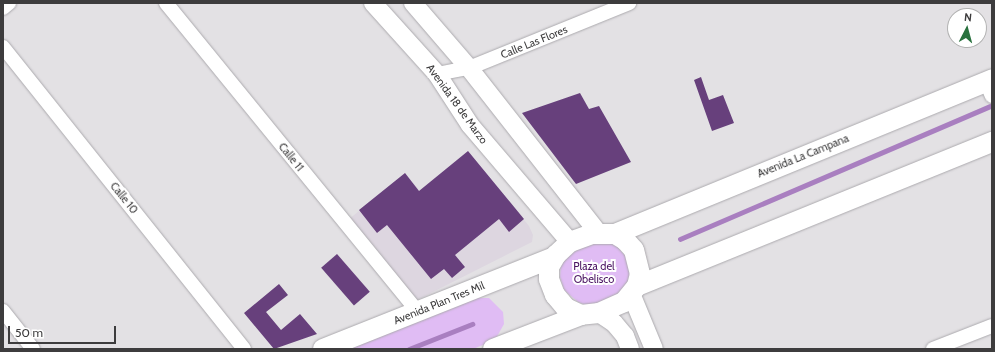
<!DOCTYPE html>
<style>
body{margin:0}
#map{position:relative;width:995px;height:352px;overflow:hidden;background:#e3e1e4;font-family:Cabin,sans-serif}
div>[style]{position:absolute}
[style*='--x']{left:calc(var(--x)*1px);top:calc(var(--y)*1px);width:calc(var(--w)*1px);rotate:calc(var(--a)*1deg)}
.built>*{inset:0;background:#ddd6e0}
.green>*{inset:0;background:#e0bcf4}
.stream>*{height:4.5px;margin:-2.25px;padding:0 2.25px;transform-origin:2.25px;border-radius:2.25px;background:#a97fc0}
.building>*{inset:0;background:#67407c;transform-origin:0 0}
.roads{filter:drop-shadow(0 0 1px #acaaae) drop-shadow(0 0 1px #acaaae)}
.minor>*{height:14px;margin:-7px;padding:0 7px;transform-origin:7px;border-radius:7px;background:#fff}
.tertiary>*{height:18px;margin:-9px;padding:0 9px;transform-origin:9px;border-radius:9px;background:#fff}
.secondary>*{height:20px;margin:-10px;padding:0 10px;transform-origin:10px;border-radius:10px;background:#fff}
span{translate:-50% -50%;white-space:nowrap;text-align:center;line-height:1.15;-webkit-text-stroke:4px #fff;paint-order:stroke}
.street-label{font-size:11px;color:#3d3c3d}
.park-label{font-size:11px;color:#4a1362}
.frame{position:absolute;inset:0;border:4px solid #3d3c3d;pointer-events:none}
.north{position:absolute;left:947px;top:8px;width:40px;height:40px;box-sizing:border-box;background:#fff;border:1px solid #b1b1b1;border-radius:50%;rotate:6deg;font-size:11px;font-weight:700;line-height:16px;text-align:center;color:#3d3c3d}
.north::after{content:'';display:block;margin:auto;width:14px;height:18px;background:#29713e;clip-path:polygon(50% 0,100% 100%,50% 72%,0 100%)}
.scale{position:absolute;left:8px;top:326px;width:108px;height:18px;box-sizing:border-box;border:2px solid #3d3c3d;border-top:0;padding-left:5px;font-size:12px;line-height:14px;white-space:nowrap;color:#3d3c3d;-webkit-text-stroke:3px #fff;paint-order:stroke}
</style>
<div id="map">
<div class="built">
<div style="clip-path:polygon(468px 151px,529px 226px,533px 235px,532px 242px,415px 301px,348px 220px,405px 173px,420px 191px)"></div>
</div>
<div class="green">
<div style="clip-path:polygon(608px 242px,617px 246px,627px 258px,630px 271px,626px 289px,608px 302px,586px 305px,578px 302px,564px 290px,560px 277px,561px 264px,567px 256px,586px 244px)"></div>
<div style="clip-path:polygon(473px 298px,489px 298px,503px 312px,504px 324px,495px 340px,473px 349px,342px 349px)"></div>
</div>
<div class="stream">
<div style="--x:680;--y:239;--w:340;--a:-23.2"></div>
<div style="--x:409;--y:349;--w:68;--a:-21.6"></div>
</div>
<div class="building">
<div style="clip-path:polygon(701px 77px,709px 100px,723px 95px,734px 123px,712px 131px,694px 80px)"></div>
<div style="clip-path:polygon(580px 93px,589px 109px,599px 106px,631px 162px,576px 184px,522px 113px)"></div>
<div style="clip-path:polygon(468px 151px,524px 219px,509px 232px,499px 219px,455px 255px,465px 267px,452px 278px,444px 269px,431px 279px,387px 225px,377px 233px,359px 210px,405px 173px,419px 191px)"></div>
<div style="left:337px;top:254px;width:50px;height:21px;rotate:49deg"></div>
<div style="clip-path:polygon(279px 284px,288px 295px,266px 312px,281px 330px,300px 314px,317px 334px,274px 349px,244px 313px)"></div>
</div>
<div class="roads">
<div class="minor">
<div style="--x:166;--y:3;--w:397;--a:50.8"></div>
<div style="--x:3;--y:8;--w:8;--a:-40"></div>
<div style="--x:3;--y:47;--w:386;--a:51.4"></div>
<div style="--x:437;--y:74;--w:33;--a:-11"></div>
<div style="--x:469;--y:68;--w:173;--a:-22.1"></div>
<div style="--x:986;--y:82;--w:15;--a:67"></div>
<div style="--x:3;--y:311;--w:48;--a:51.7"></div>
<div style="--x:933;--y:349;--w:63;--a:-21.3"></div>
</div>
<div class="tertiary">
<div style="--x:373;--y:3;--w:96;--a:48"></div>
<div style="--x:437;--y:74;--w:61;--a:57.1"></div>
<div style="--x:470;--y:125;--w:154;--a:49.5"></div>
<div style="--x:413;--y:3;--w:86;--a:49.3"></div>
<div style="--x:469;--y:68;--w:211;--a:51.9"></div>
<div style="--x:632;--y:296;--w:57;--a:67.5"></div>
<div style="--x:599;--y:313;--w:18;--a:34"></div>
<div style="--x:614;--y:323;--w:17;--a:50"></div>
<div style="--x:625;--y:336;--w:14;--a:69"></div>
</div>
<div class="secondary">
<div style="--x:592;--y:234;--w:23;--a:0"></div>
<div style="--x:615;--y:234;--w:12;--a:31"></div>
<div style="--x:625;--y:240;--w:13;--a:48"></div>
<div style="--x:634;--y:250;--w:25;--a:76"></div>
<div style="--x:640;--y:274;--w:12;--a:104"></div>
<div style="--x:637;--y:286;--w:21;--a:129"></div>
<div style="--x:624;--y:302;--w:27;--a:156"></div>
<div style="--x:599;--y:313;--w:18;--a:174"></div>
<div style="--x:581;--y:315;--w:17;--a:-155"></div>
<div style="--x:566;--y:308;--w:17;--a:-130"></div>
<div style="--x:555;--y:295;--w:17;--a:-111"></div>
<div style="--x:549;--y:279;--w:12;--a:-90"></div>
<div style="--x:549;--y:267;--w:14;--a:-60"></div>
<div style="--x:556;--y:255;--w:19;--a:-43"></div>
<div style="--x:570;--y:242;--w:23;--a:-20"></div>
<div style="--x:615;--y:234;--w:408;--a:-22.3"></div>
<div style="--x:637;--y:286;--w:383;--a:-22.1"></div>
<div style="--x:323;--y:349;--w:249;--a:-21.7"></div>
<div style="--x:493;--y:349;--w:94;--a:-21.1"></div>
</div>
</div>
<div class="street-label">
<span style="left:534px;top:42px;rotate:-22deg">Calle Las Flores</span>
<span style="left:457px;top:104px;rotate:54deg">Avenida 18 de Marzo</span>
<span style="left:803px;top:156px;rotate:-22deg">Avenida La Campana</span>
<span style="left:291px;top:157px;rotate:51deg">Calle 11</span>
<span style="left:124px;top:198px;rotate:51deg">Calle 10</span>
<span style="left:439px;top:303px;rotate:-22deg">Avenida Plan Tres Mil</span>
</div>
<div class="park-label">
<span style="left:594px;top:273px">Plaza del<br>Obelisco</span>
</div>
<div class="frame"></div>
<div class="north">N</div>
<div class="scale">50 m</div>
</div>
